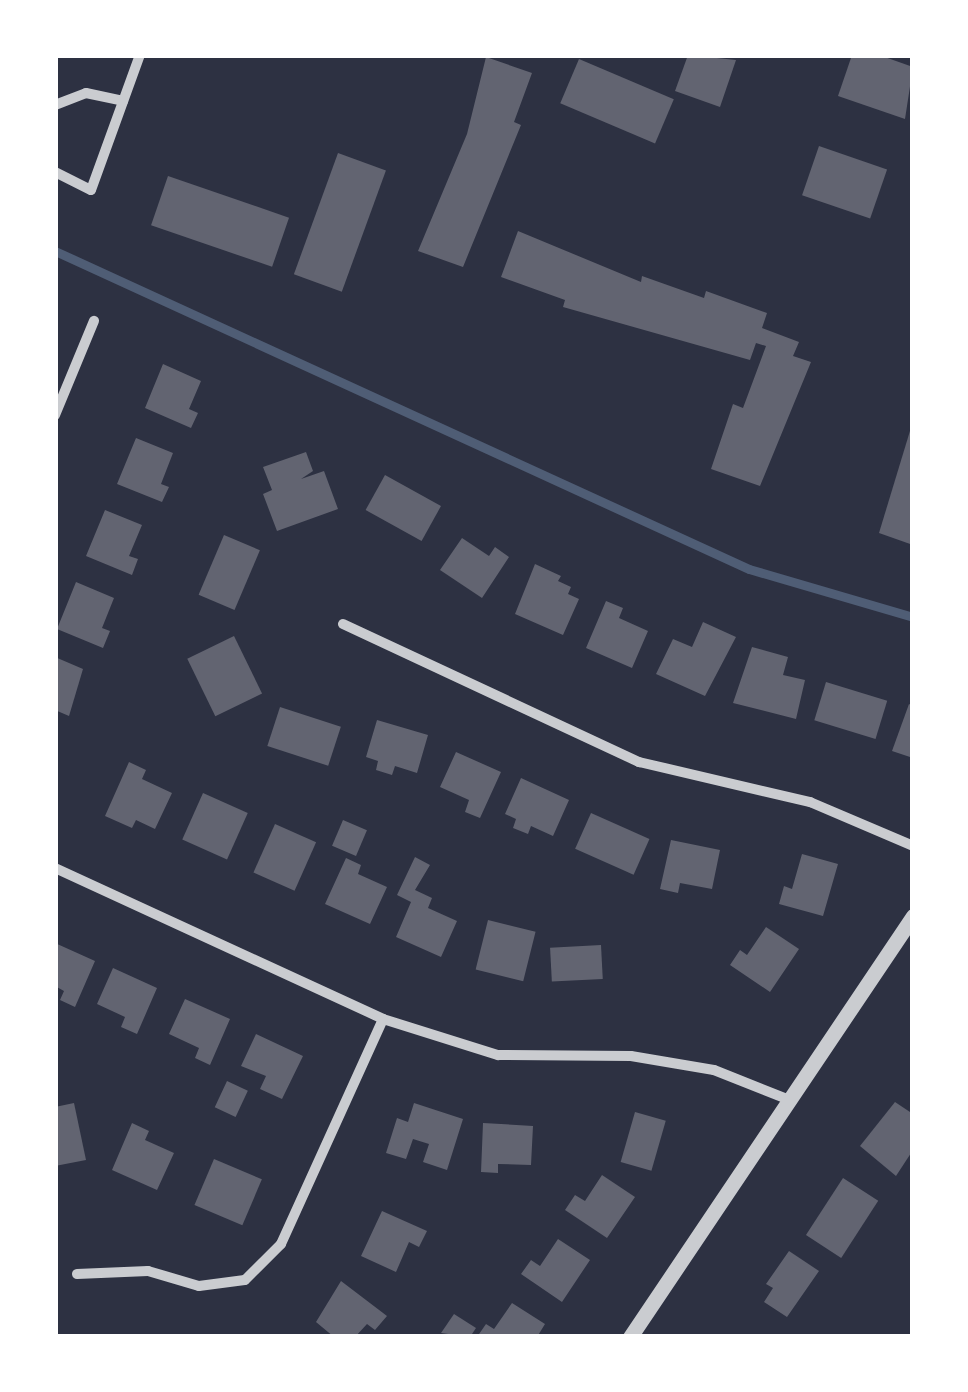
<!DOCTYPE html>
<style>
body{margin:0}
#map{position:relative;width:968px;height:1392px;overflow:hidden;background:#2d3142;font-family:Roboto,sans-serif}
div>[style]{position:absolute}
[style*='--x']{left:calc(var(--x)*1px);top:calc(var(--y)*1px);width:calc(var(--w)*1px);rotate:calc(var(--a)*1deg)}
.stream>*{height:9px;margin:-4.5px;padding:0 4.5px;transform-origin:4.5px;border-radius:4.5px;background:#4f5d75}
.building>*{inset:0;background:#626471;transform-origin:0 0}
.minor>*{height:10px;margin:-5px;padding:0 5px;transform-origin:5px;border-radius:5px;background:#caccd0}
.tertiary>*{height:15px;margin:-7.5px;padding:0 7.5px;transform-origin:7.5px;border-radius:7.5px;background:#caccd0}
span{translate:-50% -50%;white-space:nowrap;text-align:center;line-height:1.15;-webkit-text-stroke:9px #fff;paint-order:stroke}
.frame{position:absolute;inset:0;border:58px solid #fff;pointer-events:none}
</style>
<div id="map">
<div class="stream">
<div style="--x:55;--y:251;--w:763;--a:24.62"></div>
<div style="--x:749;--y:569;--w:171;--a:16.3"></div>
</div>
<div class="building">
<div style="clip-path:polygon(688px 55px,736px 60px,720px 107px,675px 91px)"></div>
<div style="clip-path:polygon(852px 55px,879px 55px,913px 67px,905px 119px,838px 96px)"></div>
<div style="clip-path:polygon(486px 57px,532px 73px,514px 122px,521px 125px,463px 267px,418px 251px,467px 134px)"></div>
<div style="left:579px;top:59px;width:103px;height:48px;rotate:23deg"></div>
<div style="left:819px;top:146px;width:72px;height:52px;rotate:19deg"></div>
<div style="left:338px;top:153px;width:51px;height:129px;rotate:20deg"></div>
<div style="left:168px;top:176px;width:128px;height:52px;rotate:19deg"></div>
<div style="clip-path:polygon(518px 231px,641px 282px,642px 276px,704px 298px,706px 291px,767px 313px,762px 328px,799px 342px,793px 356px,811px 362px,760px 486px,711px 469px,733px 404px,743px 408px,766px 346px,756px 343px,750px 360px,563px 307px,565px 300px,501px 277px)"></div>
<div style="clip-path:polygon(163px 364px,201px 381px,189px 409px,198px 413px,191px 428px,145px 408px)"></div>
<div style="clip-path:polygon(913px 421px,913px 545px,879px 533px)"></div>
<div style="clip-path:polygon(136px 438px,173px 453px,161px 484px,169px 487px,162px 502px,117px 484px)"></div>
<div style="clip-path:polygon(306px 452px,313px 471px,301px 479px,324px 471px,338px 509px,277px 531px,263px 494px,272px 490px,263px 467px)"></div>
<div style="left:385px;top:475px;width:64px;height:40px;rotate:29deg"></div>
<div style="clip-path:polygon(105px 510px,142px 525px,129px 556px,138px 559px,132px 575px,86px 556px)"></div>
<div style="left:224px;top:535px;width:39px;height:65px;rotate:23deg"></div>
<div style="clip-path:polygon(462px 538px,489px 556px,495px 547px,509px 557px,482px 598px,440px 570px)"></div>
<div style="clip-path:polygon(535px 564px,561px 576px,558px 581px,571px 587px,568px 594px,579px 599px,563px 635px,515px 614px)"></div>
<div style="clip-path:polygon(76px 582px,114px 598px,102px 628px,110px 631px,103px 648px,57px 629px)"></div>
<div style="clip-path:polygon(606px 601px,623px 608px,619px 618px,648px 631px,632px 668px,586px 648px)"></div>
<div style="clip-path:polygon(703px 622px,736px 637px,705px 696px,656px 674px,673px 639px,692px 647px)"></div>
<div style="left:234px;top:636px;width:64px;height:52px;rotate:64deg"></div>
<div style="clip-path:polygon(752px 647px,788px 657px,783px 675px,805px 680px,796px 719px,733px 703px)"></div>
<div style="clip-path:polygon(55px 657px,83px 669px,69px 716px,55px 710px)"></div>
<div style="left:826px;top:682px;width:64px;height:40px;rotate:17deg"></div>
<div style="clip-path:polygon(909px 704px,913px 706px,913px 758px,892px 751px)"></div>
<div style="left:280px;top:707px;width:64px;height:41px;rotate:18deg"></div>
<div style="clip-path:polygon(377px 720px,428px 735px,417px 773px,395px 766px,392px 775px,376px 770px,378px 761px,366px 757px)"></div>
<div style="clip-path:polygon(456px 752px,501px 772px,480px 818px,465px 812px,469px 800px,440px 787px)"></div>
<div style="clip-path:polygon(129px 762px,146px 770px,142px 779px,172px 793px,155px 829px,136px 820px,132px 828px,105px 816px)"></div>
<div style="clip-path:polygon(521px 778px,569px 800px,553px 836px,531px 826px,528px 834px,513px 828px,516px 819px,505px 814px)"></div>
<div style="left:203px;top:793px;width:49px;height:51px;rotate:24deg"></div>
<div style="left:591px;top:813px;width:64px;height:39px;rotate:24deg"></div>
<div style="left:343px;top:820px;width:26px;height:28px;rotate:23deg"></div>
<div style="left:275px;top:824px;width:45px;height:53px;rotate:24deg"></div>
<div style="clip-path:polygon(671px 840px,720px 850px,712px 889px,680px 883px,678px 893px,660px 889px)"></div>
<div style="clip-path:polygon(802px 854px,838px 864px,823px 916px,779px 904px,784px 886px,792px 889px)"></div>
<div style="clip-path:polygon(415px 857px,430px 865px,415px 890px,432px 898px,428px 908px,457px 921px,441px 957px,396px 937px,411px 902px,397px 895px)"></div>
<div style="clip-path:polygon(346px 858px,361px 865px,358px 874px,387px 887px,370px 924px,325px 904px)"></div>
<div style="left:488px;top:920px;width:49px;height:51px;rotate:14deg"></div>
<div style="clip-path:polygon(766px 927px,799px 949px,770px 992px,730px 965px,740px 950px,747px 955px)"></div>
<div style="clip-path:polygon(55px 943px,95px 961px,75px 1007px,60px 1000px,64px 991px,55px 986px)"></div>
<div style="left:601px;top:945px;width:34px;height:51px;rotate:87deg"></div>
<div style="clip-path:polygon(113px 968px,157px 988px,137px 1034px,121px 1027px,125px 1017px,97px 1004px)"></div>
<div style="clip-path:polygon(185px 999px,230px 1019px,210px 1065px,195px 1058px,199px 1048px,169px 1034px)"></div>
<div style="clip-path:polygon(256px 1034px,303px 1056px,282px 1099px,260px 1089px,266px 1076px,241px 1066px)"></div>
<div style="left:227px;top:1081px;width:23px;height:29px;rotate:25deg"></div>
<div style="clip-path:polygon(895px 1102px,913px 1114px,913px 1150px,896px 1176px,860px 1146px)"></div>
<div style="clip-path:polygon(74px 1103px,86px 1160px,55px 1166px,55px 1107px)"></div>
<div style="clip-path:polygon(414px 1103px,463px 1119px,447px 1170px,423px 1162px,429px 1144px,413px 1139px,406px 1159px,386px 1153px,397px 1118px,408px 1122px)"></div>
<div style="left:635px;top:1112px;width:32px;height:52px;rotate:16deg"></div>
<div style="clip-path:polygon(132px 1123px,149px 1131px,145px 1140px,174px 1153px,157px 1190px,112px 1170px)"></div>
<div style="clip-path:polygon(483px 1123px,533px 1126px,531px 1165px,498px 1164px,498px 1173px,481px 1172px)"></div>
<div style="left:214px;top:1159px;width:52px;height:50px;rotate:23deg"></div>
<div style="clip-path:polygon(602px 1175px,635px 1197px,607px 1238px,565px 1210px,575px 1195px,585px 1201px)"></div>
<div style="left:843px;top:1178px;width:42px;height:68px;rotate:33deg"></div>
<div style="clip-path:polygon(382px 1211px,427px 1231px,419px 1247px,409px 1242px,396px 1272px,361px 1256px)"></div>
<div style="clip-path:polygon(558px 1239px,590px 1260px,562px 1302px,521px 1274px,531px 1260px,540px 1266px)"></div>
<div style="clip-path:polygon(789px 1251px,819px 1271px,787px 1317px,764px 1302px,773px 1288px,766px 1284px)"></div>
<div style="clip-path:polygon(341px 1281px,387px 1316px,375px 1330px,367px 1324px,355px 1337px,334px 1337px,316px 1322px)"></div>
<div style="clip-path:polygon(512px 1303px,545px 1324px,537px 1337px,477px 1337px,486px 1324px,494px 1329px)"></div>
<div style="clip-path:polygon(454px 1314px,476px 1328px,470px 1337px,441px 1333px)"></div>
</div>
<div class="minor">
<div style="--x:55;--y:105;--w:33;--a:-21"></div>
<div style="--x:86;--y:93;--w:38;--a:12"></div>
<div style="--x:55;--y:172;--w:40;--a:26.6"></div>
<div style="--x:91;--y:190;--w:144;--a:-70.1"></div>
<div style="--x:55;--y:415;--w:102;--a:-67.5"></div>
<div style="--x:343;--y:624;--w:327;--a:25"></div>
<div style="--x:639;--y:762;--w:176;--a:13.2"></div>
<div style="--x:810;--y:802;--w:112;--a:23.1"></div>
<div style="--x:55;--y:868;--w:361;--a:24.7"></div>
<div style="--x:383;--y:1019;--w:121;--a:17.4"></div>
<div style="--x:498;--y:1055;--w:133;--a:0.4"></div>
<div style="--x:631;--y:1056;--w:84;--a:9.6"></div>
<div style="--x:714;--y:1070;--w:79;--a:21.7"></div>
<div style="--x:77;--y:1274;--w:71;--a:-2.4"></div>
<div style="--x:148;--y:1271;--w:53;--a:16.4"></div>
<div style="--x:199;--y:1286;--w:46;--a:-7.4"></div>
<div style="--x:245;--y:1280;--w:51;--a:-45"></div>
<div style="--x:281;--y:1244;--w:247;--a:-65.6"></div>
</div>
<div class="tertiary">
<div style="--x:630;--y:1337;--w:507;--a:-56.09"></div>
</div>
<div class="frame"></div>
</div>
